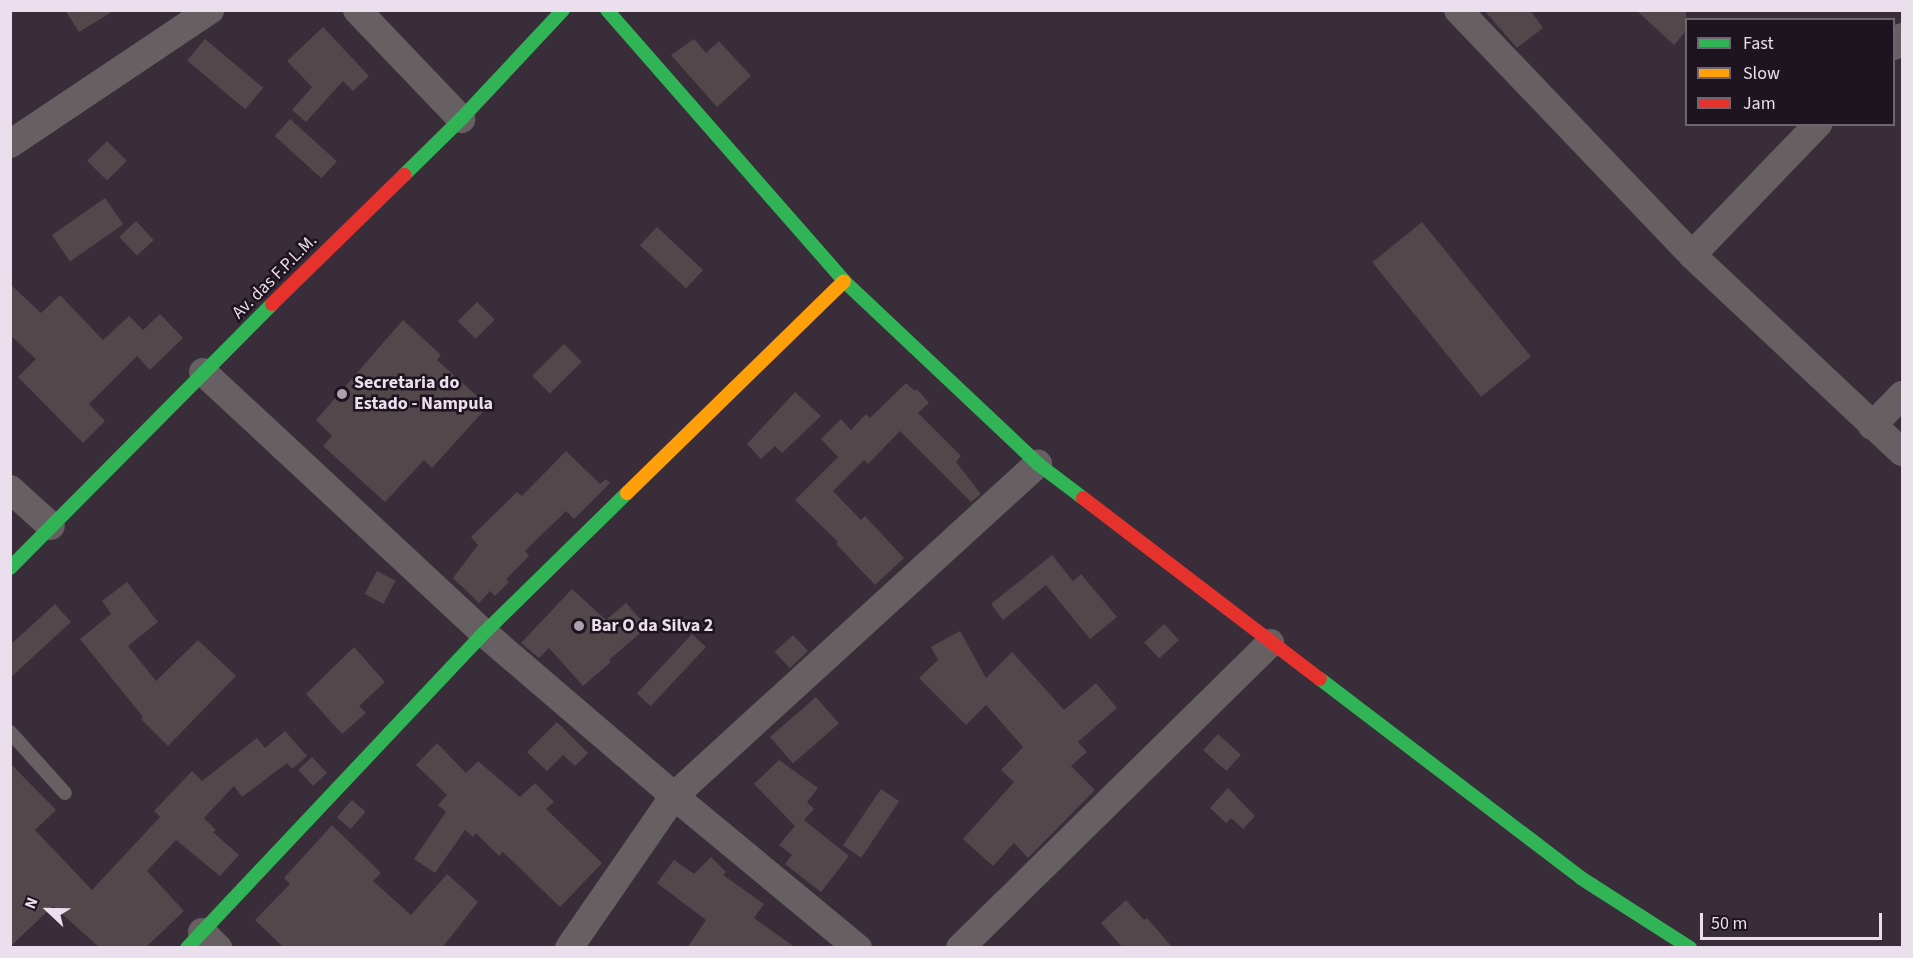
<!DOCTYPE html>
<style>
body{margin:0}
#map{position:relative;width:1913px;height:958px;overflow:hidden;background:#382d39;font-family:"Source Sans 3",sans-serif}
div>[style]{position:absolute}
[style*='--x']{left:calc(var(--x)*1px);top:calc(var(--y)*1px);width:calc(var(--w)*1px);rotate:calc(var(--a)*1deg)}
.building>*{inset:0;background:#52474b;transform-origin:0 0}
.lane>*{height:14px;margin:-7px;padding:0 7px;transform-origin:7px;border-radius:7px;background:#676063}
.street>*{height:28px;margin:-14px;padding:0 14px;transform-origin:14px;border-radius:14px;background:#676063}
.fast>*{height:14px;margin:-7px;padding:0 7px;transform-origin:7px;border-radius:7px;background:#30b455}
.slow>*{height:14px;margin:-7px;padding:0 7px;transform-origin:7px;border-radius:7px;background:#ff9f0a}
.jam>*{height:14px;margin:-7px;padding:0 7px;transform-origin:7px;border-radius:7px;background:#e5322d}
.dots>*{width:16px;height:16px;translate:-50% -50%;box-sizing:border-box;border:3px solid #1d141f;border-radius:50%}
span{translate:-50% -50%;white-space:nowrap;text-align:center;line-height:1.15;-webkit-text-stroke:5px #1d141f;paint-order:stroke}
.street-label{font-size:18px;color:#ebdeed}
.poi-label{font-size:18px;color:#ebdeed;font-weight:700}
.left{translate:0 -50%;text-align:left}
.frame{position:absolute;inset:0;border:12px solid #ebdeed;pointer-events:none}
.legend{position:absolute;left:1685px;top:18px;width:210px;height:108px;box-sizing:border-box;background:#1d141f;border:2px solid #6f6571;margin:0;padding:8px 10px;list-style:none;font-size:18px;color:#ebdeed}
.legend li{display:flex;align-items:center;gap:12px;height:30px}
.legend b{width:30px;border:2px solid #6f6571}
.north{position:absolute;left:18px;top:880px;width:60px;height:60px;-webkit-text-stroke:4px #1d141f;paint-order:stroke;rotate:292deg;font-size:16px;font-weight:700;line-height:24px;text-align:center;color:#ebdeed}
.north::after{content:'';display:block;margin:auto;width:21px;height:27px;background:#ebdeed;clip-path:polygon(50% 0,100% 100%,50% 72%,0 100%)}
.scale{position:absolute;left:1700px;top:913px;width:182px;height:27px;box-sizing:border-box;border:3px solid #ebdeed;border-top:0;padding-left:8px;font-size:18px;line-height:21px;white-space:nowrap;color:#ebdeed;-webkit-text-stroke:4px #1d141f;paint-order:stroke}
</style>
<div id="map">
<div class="building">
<div style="clip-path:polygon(65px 10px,115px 10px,79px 32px)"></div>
<div style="clip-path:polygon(1484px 10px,1530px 10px,1543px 28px,1517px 48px)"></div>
<div style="clip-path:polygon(1636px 10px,1686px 10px,1686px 31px,1674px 45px)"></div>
<div style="clip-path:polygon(323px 27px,369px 76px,353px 91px,343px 81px,306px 122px,292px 110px,312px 87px,287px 61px)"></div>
<div style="left:205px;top:39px;width:76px;height:28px;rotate:40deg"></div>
<div style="clip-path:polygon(694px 39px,706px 53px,719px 41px,751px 76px,717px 107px,671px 55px)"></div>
<div style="left:290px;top:119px;width:63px;height:23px;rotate:42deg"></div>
<div style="left:107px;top:141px;width:28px;height:28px;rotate:45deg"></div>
<div style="left:105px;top:198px;width:32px;height:65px;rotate:55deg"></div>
<div style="left:136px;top:221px;width:26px;height:23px;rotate:47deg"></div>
<div style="left:1422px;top:222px;width:173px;height:64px;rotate:51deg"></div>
<div style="left:657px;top:227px;width:63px;height:25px;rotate:43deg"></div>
<div style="clip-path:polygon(10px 284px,41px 313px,60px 295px,103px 340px,129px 316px,143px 330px,160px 314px,183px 338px,150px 370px,137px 356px,89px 404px,105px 421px,83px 443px,18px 377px,36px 359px,10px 335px)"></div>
<div style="left:477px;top:302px;width:25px;height:27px;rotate:45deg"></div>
<div style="clip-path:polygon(403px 320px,441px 355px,437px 360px,488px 406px,432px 468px,424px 460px,385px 502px,323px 446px,332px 436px,316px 420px)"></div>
<div style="left:564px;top:344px;width:25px;height:45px;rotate:45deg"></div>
<div style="clip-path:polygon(906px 383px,915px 391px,917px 389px,929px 403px,918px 413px,961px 456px,956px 462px,981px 494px,971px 502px,900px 431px,868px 464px,864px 460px,833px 491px,861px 520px,865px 516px,904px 558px,875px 585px,836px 544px,838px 542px,795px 500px,838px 457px,821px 439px,841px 419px,851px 430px,866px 414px,870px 418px)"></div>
<div style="clip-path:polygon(795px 392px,821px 416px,782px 453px,775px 446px,761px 459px,747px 444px)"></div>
<div style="clip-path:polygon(566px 451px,600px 484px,606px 479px,610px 483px,574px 519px,566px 511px,525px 551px,529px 556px,506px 579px,509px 582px,495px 596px,490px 591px,479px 603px,453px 578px,478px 545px,471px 537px,517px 492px,522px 496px)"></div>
<div style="clip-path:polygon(1052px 555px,1073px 581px,1081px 574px,1117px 617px,1090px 639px,1046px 585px,1003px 620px,991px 604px)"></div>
<div style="left:377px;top:571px;width:21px;height:26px;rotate:28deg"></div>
<div style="clip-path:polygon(127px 582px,158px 622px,128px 646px,156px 681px,198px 640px,236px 676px,168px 746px,141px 719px,143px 717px,80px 639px,111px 614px,102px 601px)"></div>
<div style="clip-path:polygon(572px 589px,606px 620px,626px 603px,647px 627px,609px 660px,611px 662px,583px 686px,549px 648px,539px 658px,521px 643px)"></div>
<div style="clip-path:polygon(55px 604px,71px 622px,10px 678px,10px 645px)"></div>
<div style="left:1164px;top:624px;width:22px;height:27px;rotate:47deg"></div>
<div style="clip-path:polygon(960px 631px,986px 678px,1012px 652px,1064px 710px,1096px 683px,1117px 708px,1078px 742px,1087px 752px,1071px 766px,1095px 790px,1028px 858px,1014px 843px,993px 866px,963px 839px,1014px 782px,1001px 770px,1023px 747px,986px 705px,966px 725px,919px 678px,938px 660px,931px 647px)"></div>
<div style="left:692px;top:634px;width:19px;height:81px;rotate:43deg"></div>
<div style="left:793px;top:635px;width:22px;height:25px;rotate:47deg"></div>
<div style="clip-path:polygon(354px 647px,385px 682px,359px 706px,366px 713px,342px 734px,306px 694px)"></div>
<div style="left:816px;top:697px;width:35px;height:61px;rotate:49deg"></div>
<div style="clip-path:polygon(557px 722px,588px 753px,575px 766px,563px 755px,547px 771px,527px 752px)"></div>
<div style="clip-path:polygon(285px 731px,307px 756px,292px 769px,287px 763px,242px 797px,234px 786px,204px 818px,216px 830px,213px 832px,239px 855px,220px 876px,176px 840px,147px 871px,184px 911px,145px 948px,100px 948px,53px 906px,10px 947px,10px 763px,56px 810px,35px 830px,92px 890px,160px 817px,154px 811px,192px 771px,202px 781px,257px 738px,265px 748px)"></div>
<div style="left:1218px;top:734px;width:31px;height:22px;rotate:42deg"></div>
<div style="clip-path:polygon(437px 743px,466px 773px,478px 761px,520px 797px,535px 783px,554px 802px,546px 809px,602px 863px,560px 907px,503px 852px,499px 856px,476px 833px,473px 837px,465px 830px,435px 873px,414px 859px,446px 812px,438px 805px,447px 795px,416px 765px)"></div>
<div style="left:312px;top:757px;width:22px;height:19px;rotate:47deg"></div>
<div style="clip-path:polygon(779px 760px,818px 788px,807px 802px,814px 809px,804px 820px,849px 856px,821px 892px,785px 864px,792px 855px,779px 845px,795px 826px,754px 784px)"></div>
<div style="clip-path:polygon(1228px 788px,1255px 816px,1243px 829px,1231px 818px,1226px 823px,1210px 808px)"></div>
<div style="left:881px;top:789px;width:22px;height:68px;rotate:34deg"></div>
<div style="left:352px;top:800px;width:18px;height:23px;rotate:41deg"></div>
<div style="clip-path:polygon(332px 825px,381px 873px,373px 881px,411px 915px,447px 874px,478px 902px,442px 948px,284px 948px,255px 920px,290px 884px,284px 878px)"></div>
<div style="clip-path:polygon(711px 857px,726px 872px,723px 875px,764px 904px,754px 918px,796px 948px,687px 948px,706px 920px,657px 883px,674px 860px,694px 874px)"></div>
<div style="clip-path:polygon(1126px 900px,1144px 920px,1147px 918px,1173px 948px,1123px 948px,1101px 923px)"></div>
</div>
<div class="lane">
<div style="--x:10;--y:732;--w:82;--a:48"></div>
</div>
<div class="street">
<div style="--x:357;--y:10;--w:151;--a:46.3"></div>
<div style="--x:1458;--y:10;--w:339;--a:46.3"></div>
<div style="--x:1692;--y:255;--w:288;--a:43.2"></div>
<div style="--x:1894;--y:46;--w:12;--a:-48"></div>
<div style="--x:10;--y:144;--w:241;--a:-33.8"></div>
<div style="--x:1692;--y:255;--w:182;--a:-46.1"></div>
<div style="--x:203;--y:372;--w:384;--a:42.9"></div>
<div style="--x:484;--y:633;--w:250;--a:40.6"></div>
<div style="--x:674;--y:796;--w:239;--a:39.6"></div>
<div style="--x:1872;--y:426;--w:43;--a:-45.9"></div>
<div style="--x:10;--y:489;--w:55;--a:42.1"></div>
<div style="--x:202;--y:932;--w:23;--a:45"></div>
<div style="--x:569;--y:948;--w:185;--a:-55.4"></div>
<div style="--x:674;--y:796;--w:493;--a:-42.4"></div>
<div style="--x:960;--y:948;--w:435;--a:-44.5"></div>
</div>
<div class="fast">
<div style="--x:607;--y:10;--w:360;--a:48.8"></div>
<div style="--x:844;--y:281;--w:267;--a:43.3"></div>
<div style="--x:1038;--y:464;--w:56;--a:37.1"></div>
<div style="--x:404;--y:175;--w:80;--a:-44.5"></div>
<div style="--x:461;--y:119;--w:149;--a:-46.9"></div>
<div style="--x:10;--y:568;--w:372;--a:-45.2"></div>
<div style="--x:1320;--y:679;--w:328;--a:37.3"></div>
<div style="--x:1581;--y:878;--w:130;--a:32.7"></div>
<div style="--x:187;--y:948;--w:433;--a:-46.7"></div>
<div style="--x:484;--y:633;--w:200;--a:-44.4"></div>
</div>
<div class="slow">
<div style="--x:627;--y:493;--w:303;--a:-44.3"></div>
</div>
<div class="jam">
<div style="--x:272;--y:304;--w:185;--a:-44.3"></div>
<div style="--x:1083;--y:498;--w:298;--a:37.4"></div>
</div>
<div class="dots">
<div style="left:342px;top:394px;background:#aca0ae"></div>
<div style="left:579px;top:626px;background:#aca0ae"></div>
</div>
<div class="street-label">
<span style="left:275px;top:277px;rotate:-45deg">Av. das F.P.L.M.</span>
</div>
<div class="poi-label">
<span class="left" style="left:354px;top:394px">Secretaria do<br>Estado - Nampula</span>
<span class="left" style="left:591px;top:626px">Bar O da Silva 2</span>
</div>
<div class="frame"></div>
<ul class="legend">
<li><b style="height:8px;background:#30b455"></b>Fast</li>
<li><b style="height:8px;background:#ff9f0a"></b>Slow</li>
<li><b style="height:8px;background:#e5322d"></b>Jam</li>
</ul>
<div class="north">N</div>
<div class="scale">50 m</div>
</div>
